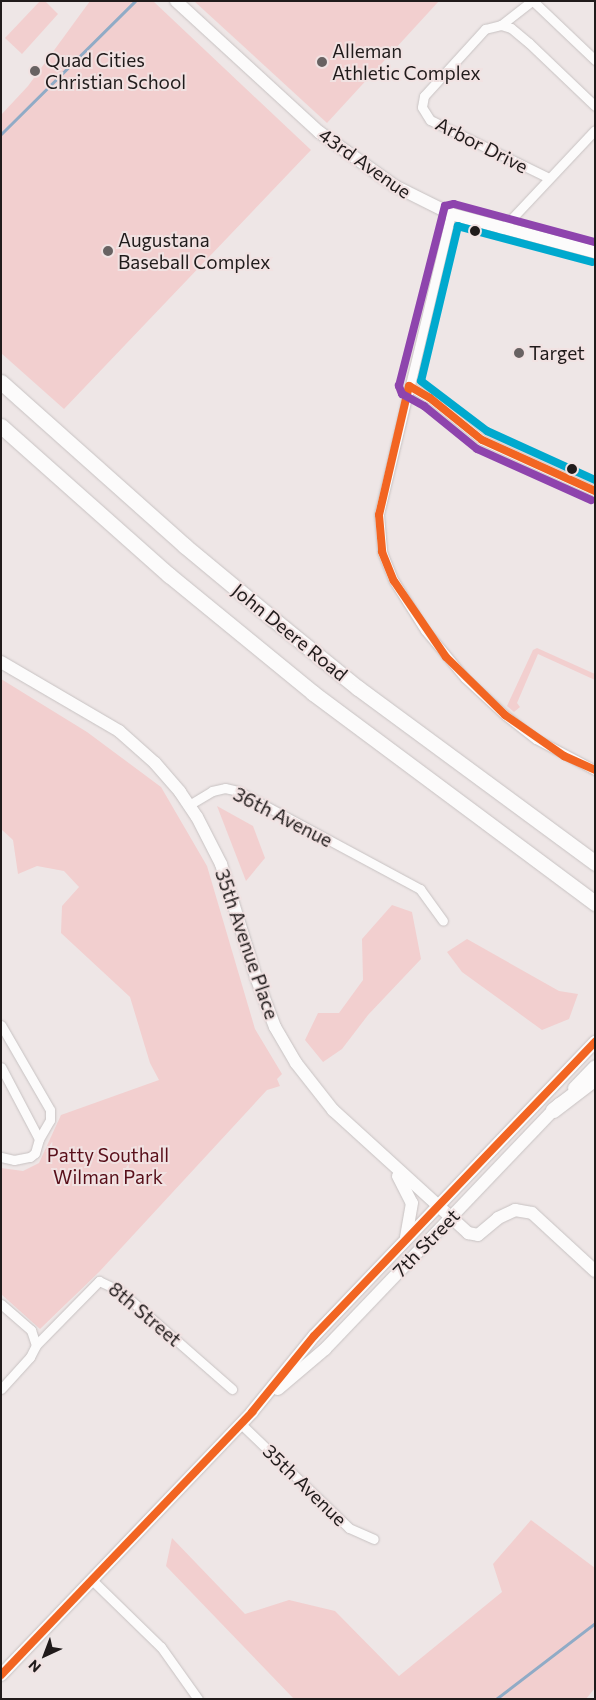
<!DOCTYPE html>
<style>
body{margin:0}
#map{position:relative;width:596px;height:1700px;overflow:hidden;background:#eee6e6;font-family:Commissioner,sans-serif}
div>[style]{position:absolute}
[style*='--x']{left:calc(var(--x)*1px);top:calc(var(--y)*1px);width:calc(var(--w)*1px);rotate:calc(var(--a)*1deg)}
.green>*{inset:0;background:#f2cfcf}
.stream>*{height:3px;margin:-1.5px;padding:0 1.5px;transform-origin:1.5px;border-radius:1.5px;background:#90abc6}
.roads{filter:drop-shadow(0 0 1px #c7c2c2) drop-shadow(0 0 1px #c7c2c2)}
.street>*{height:9px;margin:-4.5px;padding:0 4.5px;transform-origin:4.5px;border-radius:4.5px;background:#fcfbfb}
.secondary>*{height:12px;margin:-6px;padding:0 6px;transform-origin:6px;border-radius:6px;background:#fcfbfb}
.highway>*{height:15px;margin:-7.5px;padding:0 7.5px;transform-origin:7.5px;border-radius:7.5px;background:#fcfbfb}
.bus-1>*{height:8px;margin:-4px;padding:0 4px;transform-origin:4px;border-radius:4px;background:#f26522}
.bus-2>*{height:8px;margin:-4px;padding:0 4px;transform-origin:4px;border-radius:4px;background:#8e44ad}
.bus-3>*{height:8px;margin:-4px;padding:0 4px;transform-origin:4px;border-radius:4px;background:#00a9ce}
.dots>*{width:14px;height:14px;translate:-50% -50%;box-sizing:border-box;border:2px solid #f1e2e2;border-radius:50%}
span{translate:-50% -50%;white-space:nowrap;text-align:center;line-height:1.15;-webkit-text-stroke:4px #f1e2e2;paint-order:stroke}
.poi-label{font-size:19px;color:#201b1b}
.left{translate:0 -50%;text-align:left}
.street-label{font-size:19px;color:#201b1b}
.park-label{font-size:19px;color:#580f1a}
.frame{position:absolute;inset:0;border:2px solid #201b1b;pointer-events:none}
.north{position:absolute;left:20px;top:1630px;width:50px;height:50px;-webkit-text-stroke:4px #f1e2e2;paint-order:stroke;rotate:223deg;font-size:14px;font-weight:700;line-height:20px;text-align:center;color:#201b1b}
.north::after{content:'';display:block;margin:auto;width:18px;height:22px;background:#201b1b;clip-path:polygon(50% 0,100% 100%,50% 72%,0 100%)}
</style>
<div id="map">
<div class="green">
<div style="clip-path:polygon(40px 1px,45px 1px,58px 14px,22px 54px,5px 38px)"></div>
<div style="clip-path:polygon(90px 1px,153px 1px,311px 150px,64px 409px,1px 353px,1px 115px,28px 86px)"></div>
<div style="clip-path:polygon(194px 1px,439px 1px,327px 123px)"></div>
<div style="clip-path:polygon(537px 648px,595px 674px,595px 680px,538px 654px,517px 703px,520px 707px,514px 712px,507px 706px,533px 650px)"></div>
<div style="clip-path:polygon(1px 679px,87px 732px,161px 787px,207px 866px,255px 1029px,282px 1074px,277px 1079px,280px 1086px,267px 1090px,99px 1272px,40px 1329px,1px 1294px,1px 1168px,23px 1171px,39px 1163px,61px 1115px,159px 1080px,150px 1063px,130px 997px,61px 933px,62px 906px,79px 887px,64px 871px,37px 866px,18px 874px,13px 840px,1px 829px)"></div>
<div style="clip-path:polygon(217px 806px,253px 826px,265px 858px,246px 881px)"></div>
<div style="clip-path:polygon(392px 905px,412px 912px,421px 959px,368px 1015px,342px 1049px,323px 1062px,305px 1040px,318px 1013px,339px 1013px,363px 980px,362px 939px)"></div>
<div style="clip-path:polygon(467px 939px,559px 991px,578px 994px,569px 1019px,542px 1030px,462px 972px,447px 952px)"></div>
<div style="clip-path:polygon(531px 1520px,595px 1568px,595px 1688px,586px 1699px,294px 1699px,166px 1566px,172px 1538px,245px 1614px,289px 1600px,335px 1611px,399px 1676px,502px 1592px,493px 1564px)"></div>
</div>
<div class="stream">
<div style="--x:1;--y:134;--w:189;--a:-44.8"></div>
<div style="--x:496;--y:1699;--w:125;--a:-37.5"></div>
</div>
<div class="roads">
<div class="street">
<div style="--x:533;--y:1;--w:86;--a:43.6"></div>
<div style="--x:501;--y:25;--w:39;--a:-38"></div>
<div style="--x:549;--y:178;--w:132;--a:-154"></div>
<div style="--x:430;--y:120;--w:15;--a:-122"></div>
<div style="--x:422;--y:107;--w:11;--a:-80"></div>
<div style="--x:424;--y:96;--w:91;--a:-47.7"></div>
<div style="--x:485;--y:29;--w:16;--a:-14"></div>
<div style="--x:501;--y:25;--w:10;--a:17"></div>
<div style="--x:511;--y:28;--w:23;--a:40"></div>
<div style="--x:529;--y:43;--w:91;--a:43.7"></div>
<div style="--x:451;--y:214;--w:309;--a:103.5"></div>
<div style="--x:379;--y:515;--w:37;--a:85"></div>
<div style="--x:382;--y:552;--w:31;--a:68"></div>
<div style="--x:394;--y:581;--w:58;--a:57.7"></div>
<div style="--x:425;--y:630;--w:62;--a:50.2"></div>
<div style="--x:465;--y:678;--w:54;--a:42.8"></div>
<div style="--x:505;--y:715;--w:39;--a:38"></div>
<div style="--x:536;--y:739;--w:67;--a:27.7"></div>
<div style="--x:501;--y:230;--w:137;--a:-46.8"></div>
<div style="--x:409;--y:386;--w:24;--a:30"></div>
<div style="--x:430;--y:398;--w:67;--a:38.9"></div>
<div style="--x:482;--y:440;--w:124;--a:24.3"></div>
<div style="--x:189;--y:805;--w:27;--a:-31"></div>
<div style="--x:212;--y:791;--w:13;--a:-13"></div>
<div style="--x:225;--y:788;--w:13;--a:13"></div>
<div style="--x:238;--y:791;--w:207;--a:28.3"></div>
<div style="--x:420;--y:889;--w:39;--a:54"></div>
<div style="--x:1;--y:1025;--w:98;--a:60"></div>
<div style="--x:50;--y:1110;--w:10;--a:90"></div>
<div style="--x:50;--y:1120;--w:22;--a:120"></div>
<div style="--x:39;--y:1139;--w:81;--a:-117.8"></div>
<div style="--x:1;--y:1157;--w:13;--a:13"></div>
<div style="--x:14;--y:1160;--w:16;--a:-11"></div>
<div style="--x:30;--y:1157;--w:6;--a:-39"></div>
<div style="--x:35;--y:1153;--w:15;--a:-74"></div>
<div style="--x:1;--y:1304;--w:40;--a:41"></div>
<div style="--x:31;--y:1330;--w:16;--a:72"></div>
<div style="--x:1;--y:1389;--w:43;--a:-47.8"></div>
<div style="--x:30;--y:1357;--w:13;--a:-63"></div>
<div style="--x:36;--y:1345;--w:90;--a:-45.5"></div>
<div style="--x:99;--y:1281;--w:23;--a:25"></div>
<div style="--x:120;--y:1291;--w:149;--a:41.2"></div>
<div style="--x:241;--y:1424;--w:150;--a:43.9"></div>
<div style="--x:349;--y:1528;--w:27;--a:24"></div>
<div style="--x:92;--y:1580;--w:96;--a:44.2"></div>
<div style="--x:161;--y:1647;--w:64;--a:54.6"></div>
</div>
<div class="secondary">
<div style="--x:176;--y:1;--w:194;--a:42.5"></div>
<div style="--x:319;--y:132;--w:93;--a:35.4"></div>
<div style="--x:395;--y:186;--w:63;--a:26.6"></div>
<div style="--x:451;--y:214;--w:149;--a:14.8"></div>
<div style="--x:1;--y:662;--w:137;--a:30.3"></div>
<div style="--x:119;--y:731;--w:48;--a:41.6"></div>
<div style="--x:155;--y:763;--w:38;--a:49"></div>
<div style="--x:180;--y:792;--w:30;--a:56"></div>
<div style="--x:197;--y:817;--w:53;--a:62.9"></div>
<div style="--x:221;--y:864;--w:118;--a:72.8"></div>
<div style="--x:256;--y:977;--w:53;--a:69.2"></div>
<div style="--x:275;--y:1027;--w:42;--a:59.7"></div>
<div style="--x:296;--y:1063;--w:60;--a:51.8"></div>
<div style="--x:333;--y:1110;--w:183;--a:42.3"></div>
<div style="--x:468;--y:1233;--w:10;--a:11"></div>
<div style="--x:478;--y:1235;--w:26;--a:-40"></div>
<div style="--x:498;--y:1218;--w:19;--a:-25"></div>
<div style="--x:515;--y:1210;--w:17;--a:10"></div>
<div style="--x:532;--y:1213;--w:86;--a:42.6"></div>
<div style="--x:574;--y:1088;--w:30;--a:-46"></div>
<div style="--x:398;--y:1176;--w:30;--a:63"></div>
<div style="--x:412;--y:1203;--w:35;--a:100"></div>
<div style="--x:278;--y:1389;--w:62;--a:-40.4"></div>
<div style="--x:325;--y:1349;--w:339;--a:-46.3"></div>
<div style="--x:1;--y:1675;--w:364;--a:-46.3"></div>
<div style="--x:252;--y:1412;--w:98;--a:-50.8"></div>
<div style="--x:314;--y:1336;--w:407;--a:-46.3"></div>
</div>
<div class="highway">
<div style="--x:1;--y:382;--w:246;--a:41.7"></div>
<div style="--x:185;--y:546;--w:114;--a:39.7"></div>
<div style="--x:273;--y:619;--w:109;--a:39.1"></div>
<div style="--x:358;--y:688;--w:295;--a:36.4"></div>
<div style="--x:1;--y:426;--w:225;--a:41.6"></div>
<div style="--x:169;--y:575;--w:186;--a:39.3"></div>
<div style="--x:313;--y:693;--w:352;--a:36.7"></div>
<div style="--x:553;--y:1110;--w:53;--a:-37.3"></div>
</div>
</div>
<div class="bus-1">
<div style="--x:595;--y:491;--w:124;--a:-155.7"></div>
<div style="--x:482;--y:440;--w:67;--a:-141.1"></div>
<div style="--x:430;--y:398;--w:24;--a:-150"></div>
<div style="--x:409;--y:386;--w:132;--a:103.1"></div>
<div style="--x:379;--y:515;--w:37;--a:85"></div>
<div style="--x:382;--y:552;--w:31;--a:68"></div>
<div style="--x:394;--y:581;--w:92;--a:55.6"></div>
<div style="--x:446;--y:657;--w:83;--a:44.5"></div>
<div style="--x:505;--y:715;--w:72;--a:34.8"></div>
<div style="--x:564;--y:756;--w:34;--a:24"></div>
<div style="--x:1;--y:1675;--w:364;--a:-46.3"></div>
<div style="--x:252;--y:1412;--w:98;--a:-50.8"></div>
<div style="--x:314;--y:1336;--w:407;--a:-46.3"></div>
</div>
<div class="bus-2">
<div style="--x:591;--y:500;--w:125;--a:-155.9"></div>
<div style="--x:477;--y:449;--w:68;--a:-140.9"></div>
<div style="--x:424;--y:406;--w:25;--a:-151"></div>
<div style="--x:402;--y:394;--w:9;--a:-111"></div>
<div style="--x:399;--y:386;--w:186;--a:-75.7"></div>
<div style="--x:445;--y:206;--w:9;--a:-13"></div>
<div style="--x:454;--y:204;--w:146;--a:15.1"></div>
</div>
<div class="bus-3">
<div style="--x:592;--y:262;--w:139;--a:-165"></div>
<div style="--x:458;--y:226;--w:159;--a:103.4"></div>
<div style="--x:421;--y:381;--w:83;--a:37.1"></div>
<div style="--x:487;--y:431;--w:119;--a:24.4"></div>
</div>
<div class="dots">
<div style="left:322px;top:62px;background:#686262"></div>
<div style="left:35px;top:71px;background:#686262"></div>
<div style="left:475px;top:231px;background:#201b1b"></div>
<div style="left:108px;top:251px;background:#686262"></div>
<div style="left:519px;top:353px;background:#686262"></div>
<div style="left:572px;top:469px;background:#201b1b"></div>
</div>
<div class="poi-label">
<span class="left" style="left:332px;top:62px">Alleman<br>Athletic Complex</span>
<span class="left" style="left:45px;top:71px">Quad Cities<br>Christian School</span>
<span class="left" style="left:118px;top:251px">Augustana<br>Baseball Complex</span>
<span class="left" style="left:529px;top:353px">Target</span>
</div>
<div class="street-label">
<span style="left:482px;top:145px;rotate:27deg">Arbor Drive</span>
<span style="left:365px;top:163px;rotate:35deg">43rd Avenue</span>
<span style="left:290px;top:632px;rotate:39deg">John Deere Road</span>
<span style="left:283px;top:817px;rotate:27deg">36th Avenue</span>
<span style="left:247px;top:944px;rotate:71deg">35th Avenue Place</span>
<span style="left:426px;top:1243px;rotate:-46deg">7th Street</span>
<span style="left:145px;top:1314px;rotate:40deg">8th Street</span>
<span style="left:305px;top:1485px;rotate:44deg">35th Avenue</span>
</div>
<div class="park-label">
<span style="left:108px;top:1166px">Patty Southall<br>Wilman Park</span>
</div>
<div class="frame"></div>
<div class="north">N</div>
</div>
